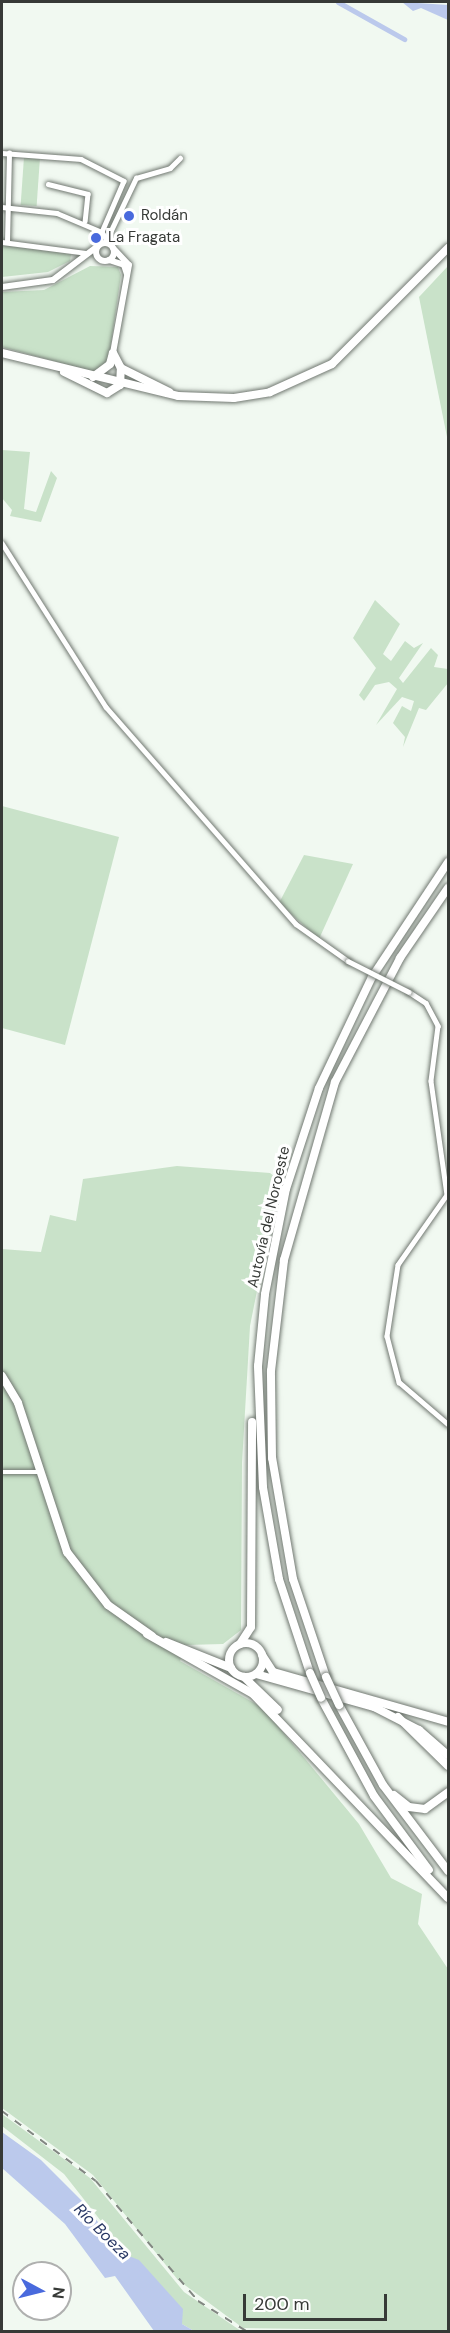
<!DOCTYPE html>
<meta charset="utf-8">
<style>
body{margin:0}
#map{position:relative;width:450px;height:2333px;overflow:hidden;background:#f1f9f1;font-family:"DM Sans",sans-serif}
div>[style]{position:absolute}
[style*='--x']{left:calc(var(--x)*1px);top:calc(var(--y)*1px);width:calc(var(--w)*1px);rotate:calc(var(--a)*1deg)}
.green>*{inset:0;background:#c9e2c9;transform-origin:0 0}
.water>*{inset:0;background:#bbc9ec}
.canal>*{height:5px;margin:-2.5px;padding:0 2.5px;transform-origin:2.5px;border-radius:2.5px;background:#bbc9ec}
.roads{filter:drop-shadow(0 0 2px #717871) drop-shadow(0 0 2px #717871)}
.minor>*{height:4.5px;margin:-2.25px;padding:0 2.25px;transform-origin:2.25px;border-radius:2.25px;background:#fff}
.tertiary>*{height:6px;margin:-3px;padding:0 3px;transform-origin:3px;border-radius:3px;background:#fff}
.tertiary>.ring{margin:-3px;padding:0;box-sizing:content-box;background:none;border:6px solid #fff;border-radius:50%}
.trunk>*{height:8px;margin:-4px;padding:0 4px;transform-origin:4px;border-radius:4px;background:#fff}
.trunk>.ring{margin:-4px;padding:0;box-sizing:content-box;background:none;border:8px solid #fff;border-radius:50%}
.motorway>*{height:8px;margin:-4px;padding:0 4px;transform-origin:4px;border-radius:4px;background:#fff}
.rail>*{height:1.5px;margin-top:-0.75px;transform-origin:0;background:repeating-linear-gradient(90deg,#828782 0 8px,transparent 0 16px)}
.bridges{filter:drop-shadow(0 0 2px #717871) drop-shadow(0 0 2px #717871)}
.minor-bridge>*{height:4.5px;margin:-2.25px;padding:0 2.25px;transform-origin:2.25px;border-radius:2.25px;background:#fff}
.motorway-bridge>*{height:8px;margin:-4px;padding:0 4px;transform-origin:4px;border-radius:4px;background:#fff}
.dots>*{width:16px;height:16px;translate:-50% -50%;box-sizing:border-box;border:3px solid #fff;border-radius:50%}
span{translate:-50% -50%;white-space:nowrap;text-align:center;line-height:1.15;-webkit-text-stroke:6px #fff;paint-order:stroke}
.poi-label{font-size:15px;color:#373a37}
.left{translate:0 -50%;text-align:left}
.street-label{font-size:15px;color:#373a37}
.water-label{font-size:16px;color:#283764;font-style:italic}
.frame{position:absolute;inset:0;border:3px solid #373a37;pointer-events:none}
.north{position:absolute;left:12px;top:2261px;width:60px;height:60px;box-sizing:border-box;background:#fff;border:2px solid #afb0af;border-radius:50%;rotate:97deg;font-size:16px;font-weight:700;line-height:24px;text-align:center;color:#373a37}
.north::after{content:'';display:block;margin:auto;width:21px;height:27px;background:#496add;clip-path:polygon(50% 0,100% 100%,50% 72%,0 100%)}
.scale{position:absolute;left:243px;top:2294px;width:144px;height:27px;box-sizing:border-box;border:3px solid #373a37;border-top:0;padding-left:8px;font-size:18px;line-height:21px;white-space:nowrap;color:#373a37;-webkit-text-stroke:4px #fff;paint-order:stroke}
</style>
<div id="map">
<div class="green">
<div style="left:24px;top:157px;width:16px;height:48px;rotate:4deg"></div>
<div style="clip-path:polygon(2px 245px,71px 254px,70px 261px,48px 272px,2px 277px)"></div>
<div style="clip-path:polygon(90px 266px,118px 267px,121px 275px,109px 358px,98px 373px,2px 347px,2px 292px,44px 290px)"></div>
<div style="clip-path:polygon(448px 266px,448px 442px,419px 297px)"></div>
<div style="clip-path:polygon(2px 450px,30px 452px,24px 509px,36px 512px,51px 471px,57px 478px,41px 522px,10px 516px,12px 510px,2px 498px)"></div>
<div style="clip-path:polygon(375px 600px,400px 624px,383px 654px,391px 661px,405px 641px,414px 648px,423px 643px,399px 678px,403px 683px,431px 648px,438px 655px,434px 667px,448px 669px,448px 683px,426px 710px,419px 708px,403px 747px,405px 737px,393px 723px,402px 706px,411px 711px,414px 701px,402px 697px,376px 725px,397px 689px,389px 682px,375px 685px,364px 701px,359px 695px,376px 668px,353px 638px)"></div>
<div style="clip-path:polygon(2px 806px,119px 837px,65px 1045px,2px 1028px)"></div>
<div style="clip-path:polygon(304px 855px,353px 864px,319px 939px,279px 903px)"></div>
<div style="clip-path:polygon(177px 1166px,270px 1173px,279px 1180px,250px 1326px,242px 1463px,241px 1630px,223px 1644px,186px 1645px,180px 1661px,263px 1708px,359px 1824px,391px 1878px,422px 1894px,418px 1924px,448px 1969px,448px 2331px,243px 2328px,178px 2280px,93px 2175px,2px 2108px,2px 1249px,41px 1252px,50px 1215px,76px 1221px,83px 1179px)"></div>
<div style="clip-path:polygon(2px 2114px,90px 2178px,184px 2292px,241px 2331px,194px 2331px,182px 2324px,64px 2174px,2px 2126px)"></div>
</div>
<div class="water">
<div style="clip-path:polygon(402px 2px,448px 5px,448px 20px,421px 8px,413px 11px)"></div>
<div style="clip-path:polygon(2px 2132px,41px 2160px,83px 2202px,121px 2253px,139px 2260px,183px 2309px,182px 2324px,194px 2331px,154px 2331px,115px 2276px,105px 2278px,65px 2224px,2px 2168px)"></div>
</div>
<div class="canal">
<div style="--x:338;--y:2;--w:76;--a:29.3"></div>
</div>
<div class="roads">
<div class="minor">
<div style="--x:2;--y:153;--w:79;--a:4.3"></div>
<div style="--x:81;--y:159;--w:48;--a:27.1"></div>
<div style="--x:124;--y:181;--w:56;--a:113.3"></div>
<div style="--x:102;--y:232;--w:7;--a:56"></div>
<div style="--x:48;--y:184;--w:41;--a:14"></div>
<div style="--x:88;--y:194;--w:27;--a:96"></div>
<div style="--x:2;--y:207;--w:55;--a:6.2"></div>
<div style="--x:57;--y:213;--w:49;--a:22.9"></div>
<div style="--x:2;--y:242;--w:86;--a:7.4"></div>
<div style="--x:7;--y:242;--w:89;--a:-88.7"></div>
<div style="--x:105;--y:243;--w:72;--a:-64.5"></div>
<div style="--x:136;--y:178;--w:35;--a:-16"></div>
<div style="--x:170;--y:168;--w:14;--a:-45"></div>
<div style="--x:2;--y:543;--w:194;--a:57.6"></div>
<div style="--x:106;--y:707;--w:288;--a:48.8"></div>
<div style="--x:296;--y:924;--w:64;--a:35.4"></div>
<div style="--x:409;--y:992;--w:20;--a:33"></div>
<div style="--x:426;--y:1003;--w:26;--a:62"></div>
<div style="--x:438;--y:1026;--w:55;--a:97.3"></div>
<div style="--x:431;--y:1081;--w:115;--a:82"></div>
<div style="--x:447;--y:1195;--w:85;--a:125"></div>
<div style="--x:398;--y:1265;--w:72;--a:98.8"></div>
<div style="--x:387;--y:1336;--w:48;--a:75.4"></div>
<div style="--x:399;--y:1382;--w:65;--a:40.6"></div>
<div style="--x:2;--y:1472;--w:40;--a:0"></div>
</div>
<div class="tertiary">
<div class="ring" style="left:96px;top:243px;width:12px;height:12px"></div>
<div style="--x:113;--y:248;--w:23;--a:47"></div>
<div style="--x:129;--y:265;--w:89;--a:100.3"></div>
<div style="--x:109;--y:260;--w:16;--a:18"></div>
<div style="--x:124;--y:265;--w:9;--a:72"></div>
<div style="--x:2;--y:287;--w:51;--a:-7.8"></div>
<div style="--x:53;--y:280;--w:56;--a:-37.1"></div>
</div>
<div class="trunk">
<div style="--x:2;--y:353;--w:181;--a:13.7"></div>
<div style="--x:178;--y:396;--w:56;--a:2"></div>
<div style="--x:234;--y:398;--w:36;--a:-9"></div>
<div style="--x:270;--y:392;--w:68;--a:-24.3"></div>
<div style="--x:332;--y:364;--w:164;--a:-45"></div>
<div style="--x:113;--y:353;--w:17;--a:62"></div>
<div style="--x:121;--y:368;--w:54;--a:26.6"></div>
<div style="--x:64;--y:372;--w:48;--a:26"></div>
<div style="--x:107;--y:393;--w:15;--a:-32"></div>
<div style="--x:120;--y:385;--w:17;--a:-87"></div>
<div style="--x:93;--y:377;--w:21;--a:-37"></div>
<div style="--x:110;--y:364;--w:11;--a:-75"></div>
<div style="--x:2;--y:1376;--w:31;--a:59"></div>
<div style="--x:18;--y:1403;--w:157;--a:71.8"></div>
<div style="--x:67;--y:1552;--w:67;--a:52.3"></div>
<div style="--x:108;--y:1605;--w:54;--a:35.2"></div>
<div style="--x:166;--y:1642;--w:70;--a:21.8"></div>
<div class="ring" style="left:229px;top:1643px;width:26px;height:26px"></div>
<div style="--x:256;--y:1674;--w:123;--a:15.6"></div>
<div style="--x:374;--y:1707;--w:51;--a:27.1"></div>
<div style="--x:419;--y:1730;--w:38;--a:41"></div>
</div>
<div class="motorway">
<div style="--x:147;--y:1634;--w:122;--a:29.5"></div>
<div style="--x:253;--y:1694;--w:282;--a:46.3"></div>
<div style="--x:240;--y:1644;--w:20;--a:-57"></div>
<div style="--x:251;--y:1627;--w:205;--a:-89.7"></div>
<div style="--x:262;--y:1655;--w:20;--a:57"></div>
<div style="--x:273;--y:1672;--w:182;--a:15.9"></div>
<div style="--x:310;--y:1673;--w:99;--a:-108.3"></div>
<div style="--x:279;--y:1579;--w:93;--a:-99.9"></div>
<div style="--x:263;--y:1487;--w:121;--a:-92.4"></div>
<div style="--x:258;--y:1366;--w:72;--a:-84.4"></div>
<div style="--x:265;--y:1294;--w:107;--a:-78.7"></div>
<div style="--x:286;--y:1189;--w:106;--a:-71.9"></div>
<div style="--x:319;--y:1088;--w:123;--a:-64.5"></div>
<div style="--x:372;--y:977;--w:138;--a:-56.5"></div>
<div style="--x:244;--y:1677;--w:47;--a:44.1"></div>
<div style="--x:326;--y:1677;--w:103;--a:-108.6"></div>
<div style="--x:293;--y:1579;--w:123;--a:-99.8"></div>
<div style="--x:272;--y:1458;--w:87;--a:-90.7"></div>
<div style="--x:271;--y:1371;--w:112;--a:-83.3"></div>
<div style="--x:284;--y:1260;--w:185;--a:-74"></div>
<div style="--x:335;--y:1082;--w:140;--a:-62.3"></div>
<div style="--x:400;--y:958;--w:85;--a:-55.6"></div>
<div style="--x:321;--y:1698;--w:111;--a:61.6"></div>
<div style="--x:374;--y:1796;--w:92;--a:53.4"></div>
<div style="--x:339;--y:1705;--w:91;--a:61.2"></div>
<div style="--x:383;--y:1785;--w:108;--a:52.9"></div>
<div style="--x:398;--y:1717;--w:70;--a:44.4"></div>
<div style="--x:394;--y:1795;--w:19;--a:39"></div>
<div style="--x:409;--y:1807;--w:16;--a:7"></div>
<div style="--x:425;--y:1809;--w:29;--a:-36"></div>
</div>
</div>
<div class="rail">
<div style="--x:2;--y:2111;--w:117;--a:36.7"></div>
<div style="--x:96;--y:2181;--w:157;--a:49.6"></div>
<div style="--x:198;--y:2301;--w:59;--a:31.8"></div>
</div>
<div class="bridges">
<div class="minor-bridge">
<div style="--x:348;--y:961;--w:68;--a:26.9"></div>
</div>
<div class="motorway-bridge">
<div style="--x:310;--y:1673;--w:27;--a:66"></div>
<div style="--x:326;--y:1677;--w:31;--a:65"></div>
</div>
</div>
<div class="dots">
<div style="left:129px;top:216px;background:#496add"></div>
<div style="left:96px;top:238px;background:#496add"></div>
</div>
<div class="poi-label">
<span class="left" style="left:141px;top:216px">Roldán</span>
<span class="left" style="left:108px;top:238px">La Fragata</span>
</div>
<div class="street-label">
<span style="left:269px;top:1217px;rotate:-77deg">Autovía del Noroeste</span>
</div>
<div class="water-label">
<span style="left:102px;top:2232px;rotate:45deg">Río Boeza</span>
</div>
<div class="frame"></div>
<div class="north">N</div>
<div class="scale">200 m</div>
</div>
